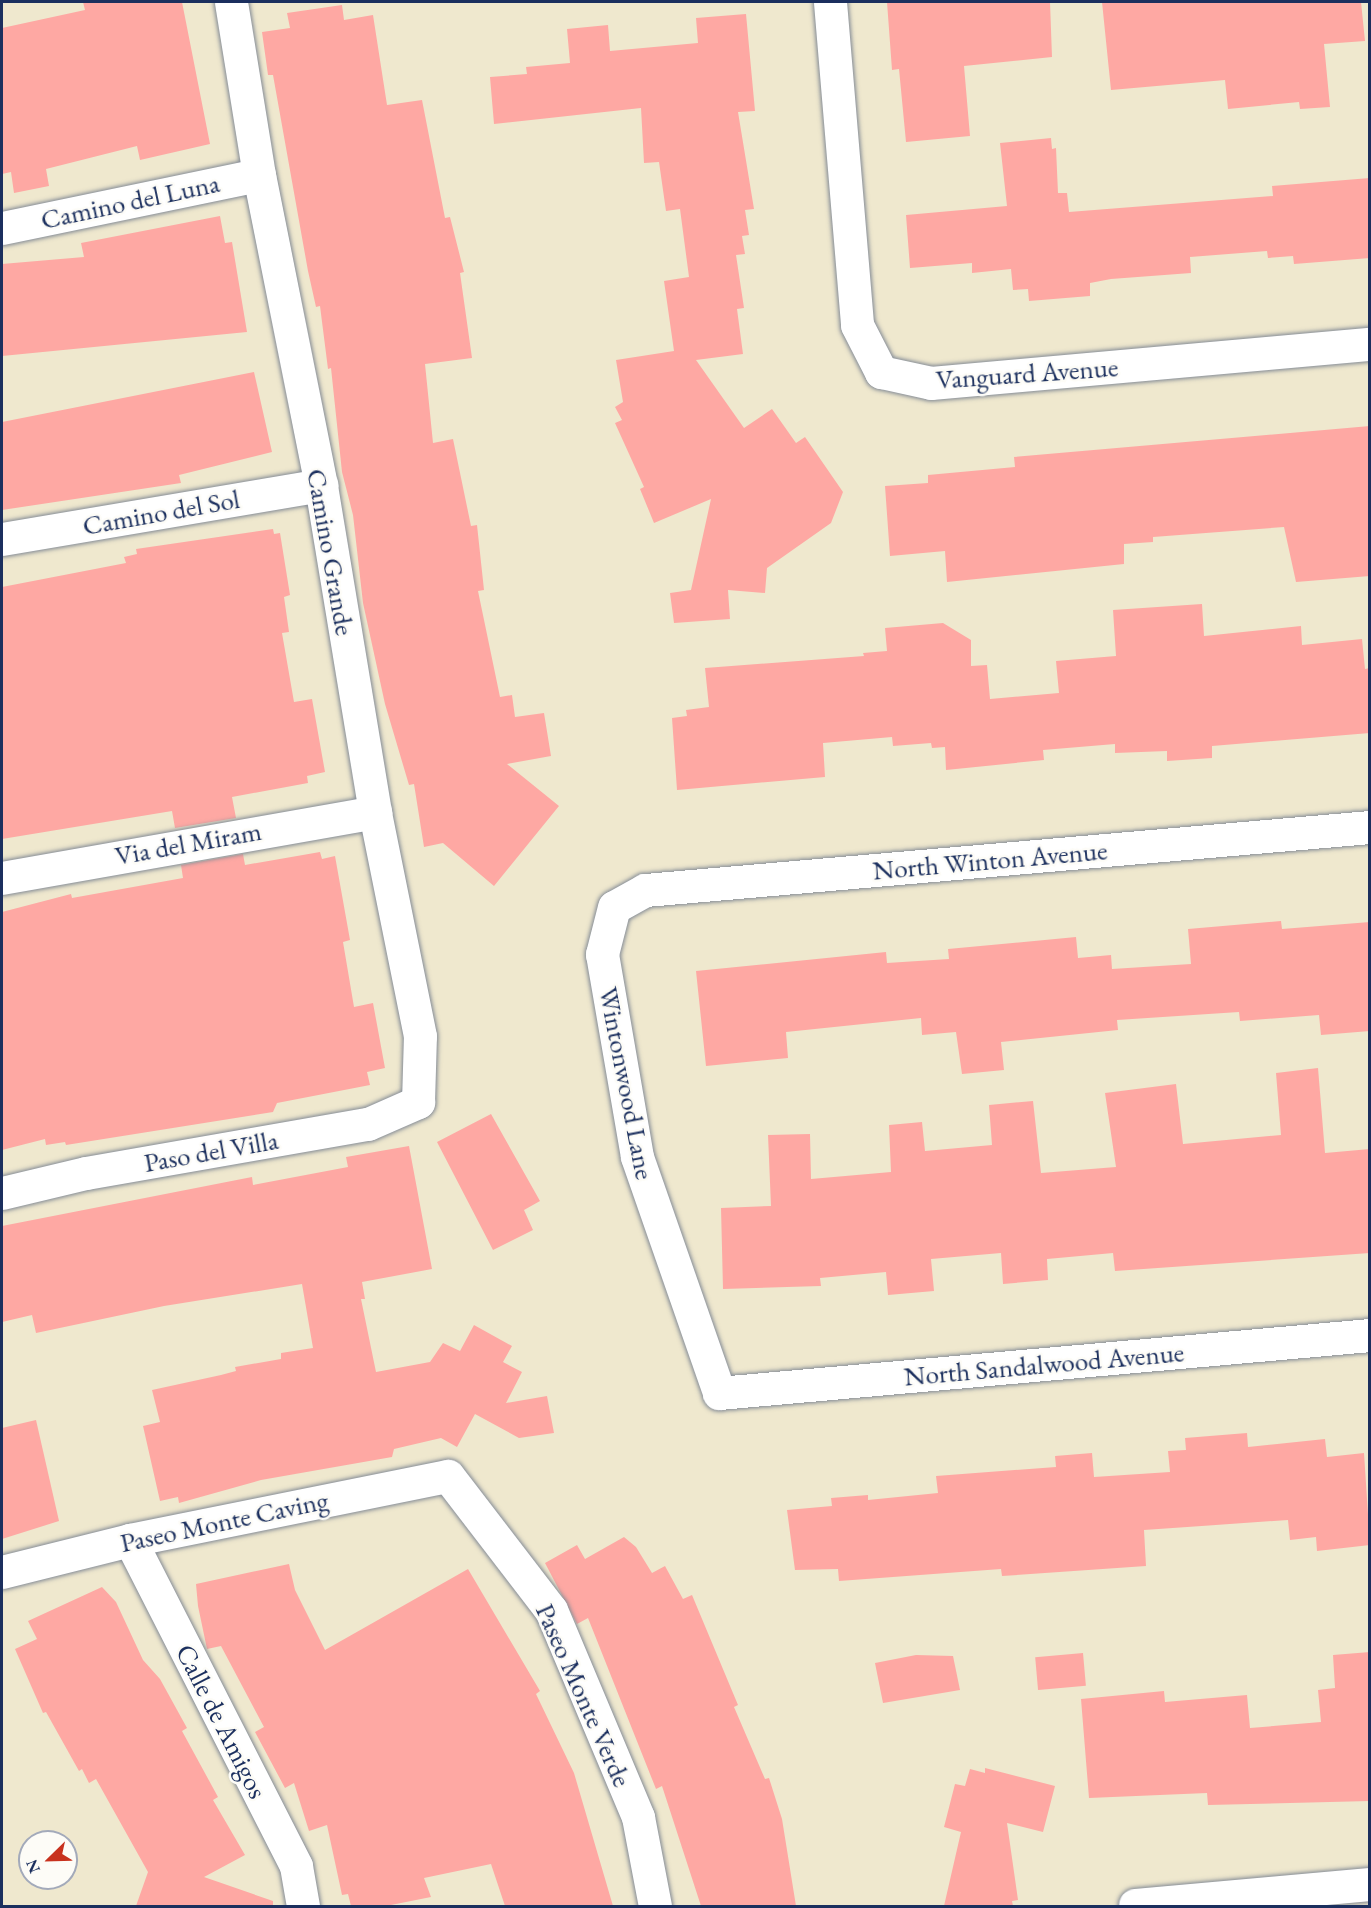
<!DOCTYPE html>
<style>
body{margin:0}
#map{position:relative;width:1371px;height:1908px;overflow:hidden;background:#efe8ce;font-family:"EB Garamond",serif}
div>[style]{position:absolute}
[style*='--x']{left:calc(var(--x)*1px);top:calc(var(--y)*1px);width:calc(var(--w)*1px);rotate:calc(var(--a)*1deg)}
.building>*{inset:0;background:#fea8a3;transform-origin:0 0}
.roads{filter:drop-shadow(0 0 2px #858c96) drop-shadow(0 0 2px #858c96)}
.minor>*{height:33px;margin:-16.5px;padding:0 16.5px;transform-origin:16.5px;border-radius:16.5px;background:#fff}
span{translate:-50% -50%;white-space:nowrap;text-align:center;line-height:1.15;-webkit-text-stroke:5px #fdfcf7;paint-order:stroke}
.street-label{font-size:27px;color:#1b2f5e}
.frame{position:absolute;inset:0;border:3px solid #1b2f5e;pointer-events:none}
.north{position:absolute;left:18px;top:1830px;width:60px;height:60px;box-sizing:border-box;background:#fdfcf7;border:2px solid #a3aaba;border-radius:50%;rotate:247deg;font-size:16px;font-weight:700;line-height:24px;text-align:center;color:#1b2f5e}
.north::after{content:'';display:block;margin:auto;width:21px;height:27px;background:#c8321e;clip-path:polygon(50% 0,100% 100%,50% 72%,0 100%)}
</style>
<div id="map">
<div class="building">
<div style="clip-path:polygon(83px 2px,182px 2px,210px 144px,140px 160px,137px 146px,46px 169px,49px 186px,14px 193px,11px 172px,2px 174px,2px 28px,85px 10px)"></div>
<div style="clip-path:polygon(887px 2px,1050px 2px,1052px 57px,964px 66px,970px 136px,906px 142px,899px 69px,892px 70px)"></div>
<div style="clip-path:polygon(1102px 2px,1361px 2px,1365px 41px,1324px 44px,1330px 107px,1300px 109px,1299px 102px,1228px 109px,1225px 80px,1111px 90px)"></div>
<div style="clip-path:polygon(342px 5px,344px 20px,373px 15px,387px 105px,422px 100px,445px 218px,450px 217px,464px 272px,460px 273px,472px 358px,425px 364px,433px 443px,453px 439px,471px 526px,477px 525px,484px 590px,478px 591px,500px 697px,512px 695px,515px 717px,544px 713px,551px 756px,507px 764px,559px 806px,494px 886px,443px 843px,424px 847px,414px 784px,409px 785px,385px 704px,363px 603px,353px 515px,342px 472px,331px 368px,328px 369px,320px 306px,316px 307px,308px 271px,273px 75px,268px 75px,262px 32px,290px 28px,287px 13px)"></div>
<div style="clip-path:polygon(746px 14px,755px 111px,738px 112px,754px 209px,745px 210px,749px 235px,742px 236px,745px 254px,736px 255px,744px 308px,737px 309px,743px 354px,696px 360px,744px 428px,772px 409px,796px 443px,805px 437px,843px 492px,831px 523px,767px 568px,765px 593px,728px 590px,730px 619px,674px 623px,670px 593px,691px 590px,711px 499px,654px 523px,640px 489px,644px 487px,615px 423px,622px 420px,615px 407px,623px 402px,616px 360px,674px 351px,664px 281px,689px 277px,680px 209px,666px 211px,659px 162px,644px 163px,641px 108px,494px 124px,490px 77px,527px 74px,526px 67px,570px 63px,567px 29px,608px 25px,610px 51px,698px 43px,696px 18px)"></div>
<div style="clip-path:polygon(1051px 138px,1052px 149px,1056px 148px,1058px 193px,1067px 193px,1069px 212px,1273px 196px,1272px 186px,1370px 178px,1370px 258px,1294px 264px,1293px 256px,1268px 258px,1267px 251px,1190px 257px,1191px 273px,1111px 279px,1090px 283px,1090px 296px,1029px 301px,1028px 289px,1013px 290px,1011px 269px,972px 273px,972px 263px,910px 268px,906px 215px,1007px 206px,1000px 143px)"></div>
<div style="clip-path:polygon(220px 216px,225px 243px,232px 242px,247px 332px,2px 356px,2px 264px,84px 257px,81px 243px)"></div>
<div style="clip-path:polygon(254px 372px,272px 452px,179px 475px,181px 483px,2px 510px,2px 422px)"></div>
<div style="clip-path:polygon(1370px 426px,1370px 576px,1296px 582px,1284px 527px,1153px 537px,1153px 542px,1124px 544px,1124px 564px,947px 582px,945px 551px,890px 556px,885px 486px,928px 483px,928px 475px,1015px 467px,1014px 457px)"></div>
<div style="clip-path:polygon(273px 529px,274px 534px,280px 533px,290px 595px,284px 597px,289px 632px,282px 633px,294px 702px,312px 699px,325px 772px,307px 776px,308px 783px,232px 797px,236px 818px,175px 828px,172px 811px,2px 839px,2px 587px,126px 563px,124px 557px,137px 554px,136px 549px)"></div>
<div style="clip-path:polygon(1202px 604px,1204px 636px,1301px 626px,1302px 645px,1362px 639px,1365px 669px,1370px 668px,1370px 733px,1212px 746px,1212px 758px,1167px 761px,1167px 751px,1115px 753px,1115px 744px,1043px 750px,1044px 760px,946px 770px,945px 747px,932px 748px,931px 743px,893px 746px,892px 737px,823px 743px,825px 777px,677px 790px,672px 718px,687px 716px,686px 710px,709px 707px,705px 668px,864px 656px,863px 653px,887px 651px,885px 628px,943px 623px,971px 640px,971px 666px,987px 665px,990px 699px,1059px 693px,1056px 661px,1116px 656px,1113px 610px)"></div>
<div style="clip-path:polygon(320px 852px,322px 859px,335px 856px,350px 940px,343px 942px,354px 1007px,373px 1003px,385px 1068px,367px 1072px,370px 1085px,277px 1103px,273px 1112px,66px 1145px,65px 1142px,46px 1145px,45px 1139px,2px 1150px,2px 912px,71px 894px,72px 898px,183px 878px,181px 865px,243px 854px,245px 865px)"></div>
<div style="clip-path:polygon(1281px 921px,1282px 929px,1370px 922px,1370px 1031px,1321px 1035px,1319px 1015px,1240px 1021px,1239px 1012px,1117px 1020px,1118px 1030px,1001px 1042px,1004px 1070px,962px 1074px,956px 1032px,922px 1035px,921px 1018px,786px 1032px,788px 1058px,706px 1066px,696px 971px,886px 952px,887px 963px,949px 959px,948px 949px,1076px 937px,1078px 958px,1111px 955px,1112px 969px,1191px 964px,1188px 929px)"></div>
<div style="clip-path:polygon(1318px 1068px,1325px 1153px,1370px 1149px,1370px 1253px,1115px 1271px,1113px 1253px,1047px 1259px,1048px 1280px,1003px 1284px,1001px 1253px,931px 1259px,934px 1291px,888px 1295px,886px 1272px,820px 1278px,821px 1286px,723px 1289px,721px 1208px,771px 1206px,768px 1135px,810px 1134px,811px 1179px,891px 1172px,889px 1125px,922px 1122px,925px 1151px,992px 1145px,989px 1105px,1033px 1101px,1041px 1173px,1116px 1167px,1105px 1093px,1176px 1084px,1183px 1144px,1281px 1135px,1276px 1073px)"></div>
<div style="clip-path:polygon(491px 1114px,540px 1201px,524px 1210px,533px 1230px,493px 1250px,437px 1142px)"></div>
<div style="clip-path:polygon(409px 1146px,432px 1269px,362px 1282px,365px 1299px,361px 1299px,376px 1372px,430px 1362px,443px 1343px,460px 1351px,474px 1325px,512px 1346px,503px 1362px,522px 1372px,506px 1403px,547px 1396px,554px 1433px,519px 1438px,475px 1414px,457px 1447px,441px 1438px,394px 1449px,392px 1457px,261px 1480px,179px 1503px,178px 1497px,160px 1501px,143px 1426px,160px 1422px,152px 1390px,221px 1375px,236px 1371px,235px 1367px,281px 1359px,281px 1353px,313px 1348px,302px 1284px,164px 1306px,36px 1333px,32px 1315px,2px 1322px,2px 1226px,252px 1177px,253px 1185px,348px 1167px,346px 1157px)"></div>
<div style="clip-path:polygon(36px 1420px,59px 1521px,2px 1539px,2px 1428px)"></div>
<div style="clip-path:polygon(1247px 1433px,1248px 1447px,1325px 1439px,1327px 1457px,1364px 1453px,1370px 1545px,1317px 1551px,1316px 1537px,1290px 1540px,1288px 1520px,1144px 1530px,1146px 1566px,1002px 1576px,1001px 1569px,839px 1581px,838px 1569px,795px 1570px,787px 1510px,832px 1506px,831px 1498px,868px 1495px,868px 1500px,938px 1493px,936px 1476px,1056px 1467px,1055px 1456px,1092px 1453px,1094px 1477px,1170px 1472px,1168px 1451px,1186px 1450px,1185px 1438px)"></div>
<div style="clip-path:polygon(624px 1537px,636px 1547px,652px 1573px,665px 1566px,683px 1599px,692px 1595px,738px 1705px,734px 1707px,765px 1779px,769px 1778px,782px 1819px,796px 1906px,701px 1906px,662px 1786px,656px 1789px,588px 1618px,577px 1624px,545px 1563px,577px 1545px,585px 1559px)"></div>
<div style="clip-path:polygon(289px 1564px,295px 1590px,325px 1650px,468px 1569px,540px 1691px,536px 1694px,574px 1773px,613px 1906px,505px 1906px,491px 1864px,424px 1878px,431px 1897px,386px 1906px,351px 1906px,348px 1894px,342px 1895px,327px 1825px,309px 1831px,294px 1783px,285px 1788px,255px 1732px,264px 1727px,221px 1646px,207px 1649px,198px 1606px,196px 1584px)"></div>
<div style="clip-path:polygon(102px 1587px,116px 1602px,143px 1660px,160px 1679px,187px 1728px,182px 1731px,218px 1797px,213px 1800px,245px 1855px,204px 1877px,273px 1901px,273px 1906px,136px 1906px,148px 1872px,96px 1779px,89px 1783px,82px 1769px,79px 1771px,46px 1712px,43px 1713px,15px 1649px,37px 1639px,28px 1621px)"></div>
<div style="clip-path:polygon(1370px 1652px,1370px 1801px,1208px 1805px,1207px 1793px,1089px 1798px,1081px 1699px,1164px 1691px,1165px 1702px,1247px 1695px,1250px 1728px,1321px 1722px,1318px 1690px,1335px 1688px,1333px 1655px)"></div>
<div style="left:1083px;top:1653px;width:33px;height:48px;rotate:85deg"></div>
<div style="clip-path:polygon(916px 1655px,953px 1656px,960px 1690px,883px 1703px,875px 1663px)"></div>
<div style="clip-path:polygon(985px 1768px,1055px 1786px,1043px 1832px,1007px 1823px,1018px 1900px,1012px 1901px,1013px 1906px,944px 1906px,961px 1832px,944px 1827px,955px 1784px,965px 1786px,970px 1769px,985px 1773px)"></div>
</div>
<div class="roads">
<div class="minor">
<div style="--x:830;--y:2;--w:324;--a:85.2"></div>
<div style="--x:857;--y:325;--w:53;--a:62.9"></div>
<div style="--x:881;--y:372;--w:51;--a:12.4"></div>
<div style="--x:931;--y:383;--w:441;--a:-5.1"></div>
<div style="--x:2;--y:228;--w:262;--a:-11.7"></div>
<div style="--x:2;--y:539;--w:324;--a:-9.6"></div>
<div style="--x:1370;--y:827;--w:728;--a:175.03"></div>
<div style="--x:645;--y:890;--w:35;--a:151"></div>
<div style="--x:614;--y:907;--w:49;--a:104.3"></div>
<div style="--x:602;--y:954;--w:206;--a:80.2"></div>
<div style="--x:637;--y:1157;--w:250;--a:70.8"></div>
<div style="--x:719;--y:1393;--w:654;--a:-5.09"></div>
<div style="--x:2;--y:878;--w:379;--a:-10"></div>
<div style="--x:2;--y:1193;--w:86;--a:-13.4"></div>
<div style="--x:86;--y:1173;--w:286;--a:-9.9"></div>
<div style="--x:368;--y:1124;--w:55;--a:-23.7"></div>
<div style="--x:418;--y:1102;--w:66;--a:-88.3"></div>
<div style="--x:420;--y:1036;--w:228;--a:-101.4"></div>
<div style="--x:375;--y:812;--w:331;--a:-99.4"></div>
<div style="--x:321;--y:485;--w:316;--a:-101.3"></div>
<div style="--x:259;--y:175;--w:175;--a:-99.2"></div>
<div style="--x:130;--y:1540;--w:366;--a:63"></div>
<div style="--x:296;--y:1866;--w:41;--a:80.1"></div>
<div style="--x:2;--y:1572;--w:132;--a:-14"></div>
<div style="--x:130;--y:1540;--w:324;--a:-11.4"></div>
<div style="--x:448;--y:1476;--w:169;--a:52.5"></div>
<div style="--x:551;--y:1610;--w:225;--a:67.2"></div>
<div style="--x:638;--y:1817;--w:91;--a:79.2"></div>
<div style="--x:1135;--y:1905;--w:236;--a:-5.1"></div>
</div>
</div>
<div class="street-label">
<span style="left:130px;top:201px;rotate:-12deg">Camino del Luna</span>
<span style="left:1027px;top:373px;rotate:-4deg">Vanguard Avenue</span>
<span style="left:161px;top:512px;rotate:-10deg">Camino del Sol</span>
<span style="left:331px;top:552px;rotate:80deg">Camino Grande</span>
<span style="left:188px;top:843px;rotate:-10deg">Via del Miram</span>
<span style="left:990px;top:860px;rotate:-5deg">North Winton Avenue</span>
<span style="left:627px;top:1083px;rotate:79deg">Wintonwood Lane</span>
<span style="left:211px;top:1151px;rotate:-10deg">Paso del Villa</span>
<span style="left:1044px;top:1364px;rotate:-5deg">North Sandalwood Avenue</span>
<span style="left:224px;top:1521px;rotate:-12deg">Paseo Monte Caving</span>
<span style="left:584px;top:1695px;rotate:66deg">Paseo Monte Verde</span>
<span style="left:222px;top:1721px;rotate:63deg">Calle de Amigos</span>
</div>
<div class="frame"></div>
<div class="north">N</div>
</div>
